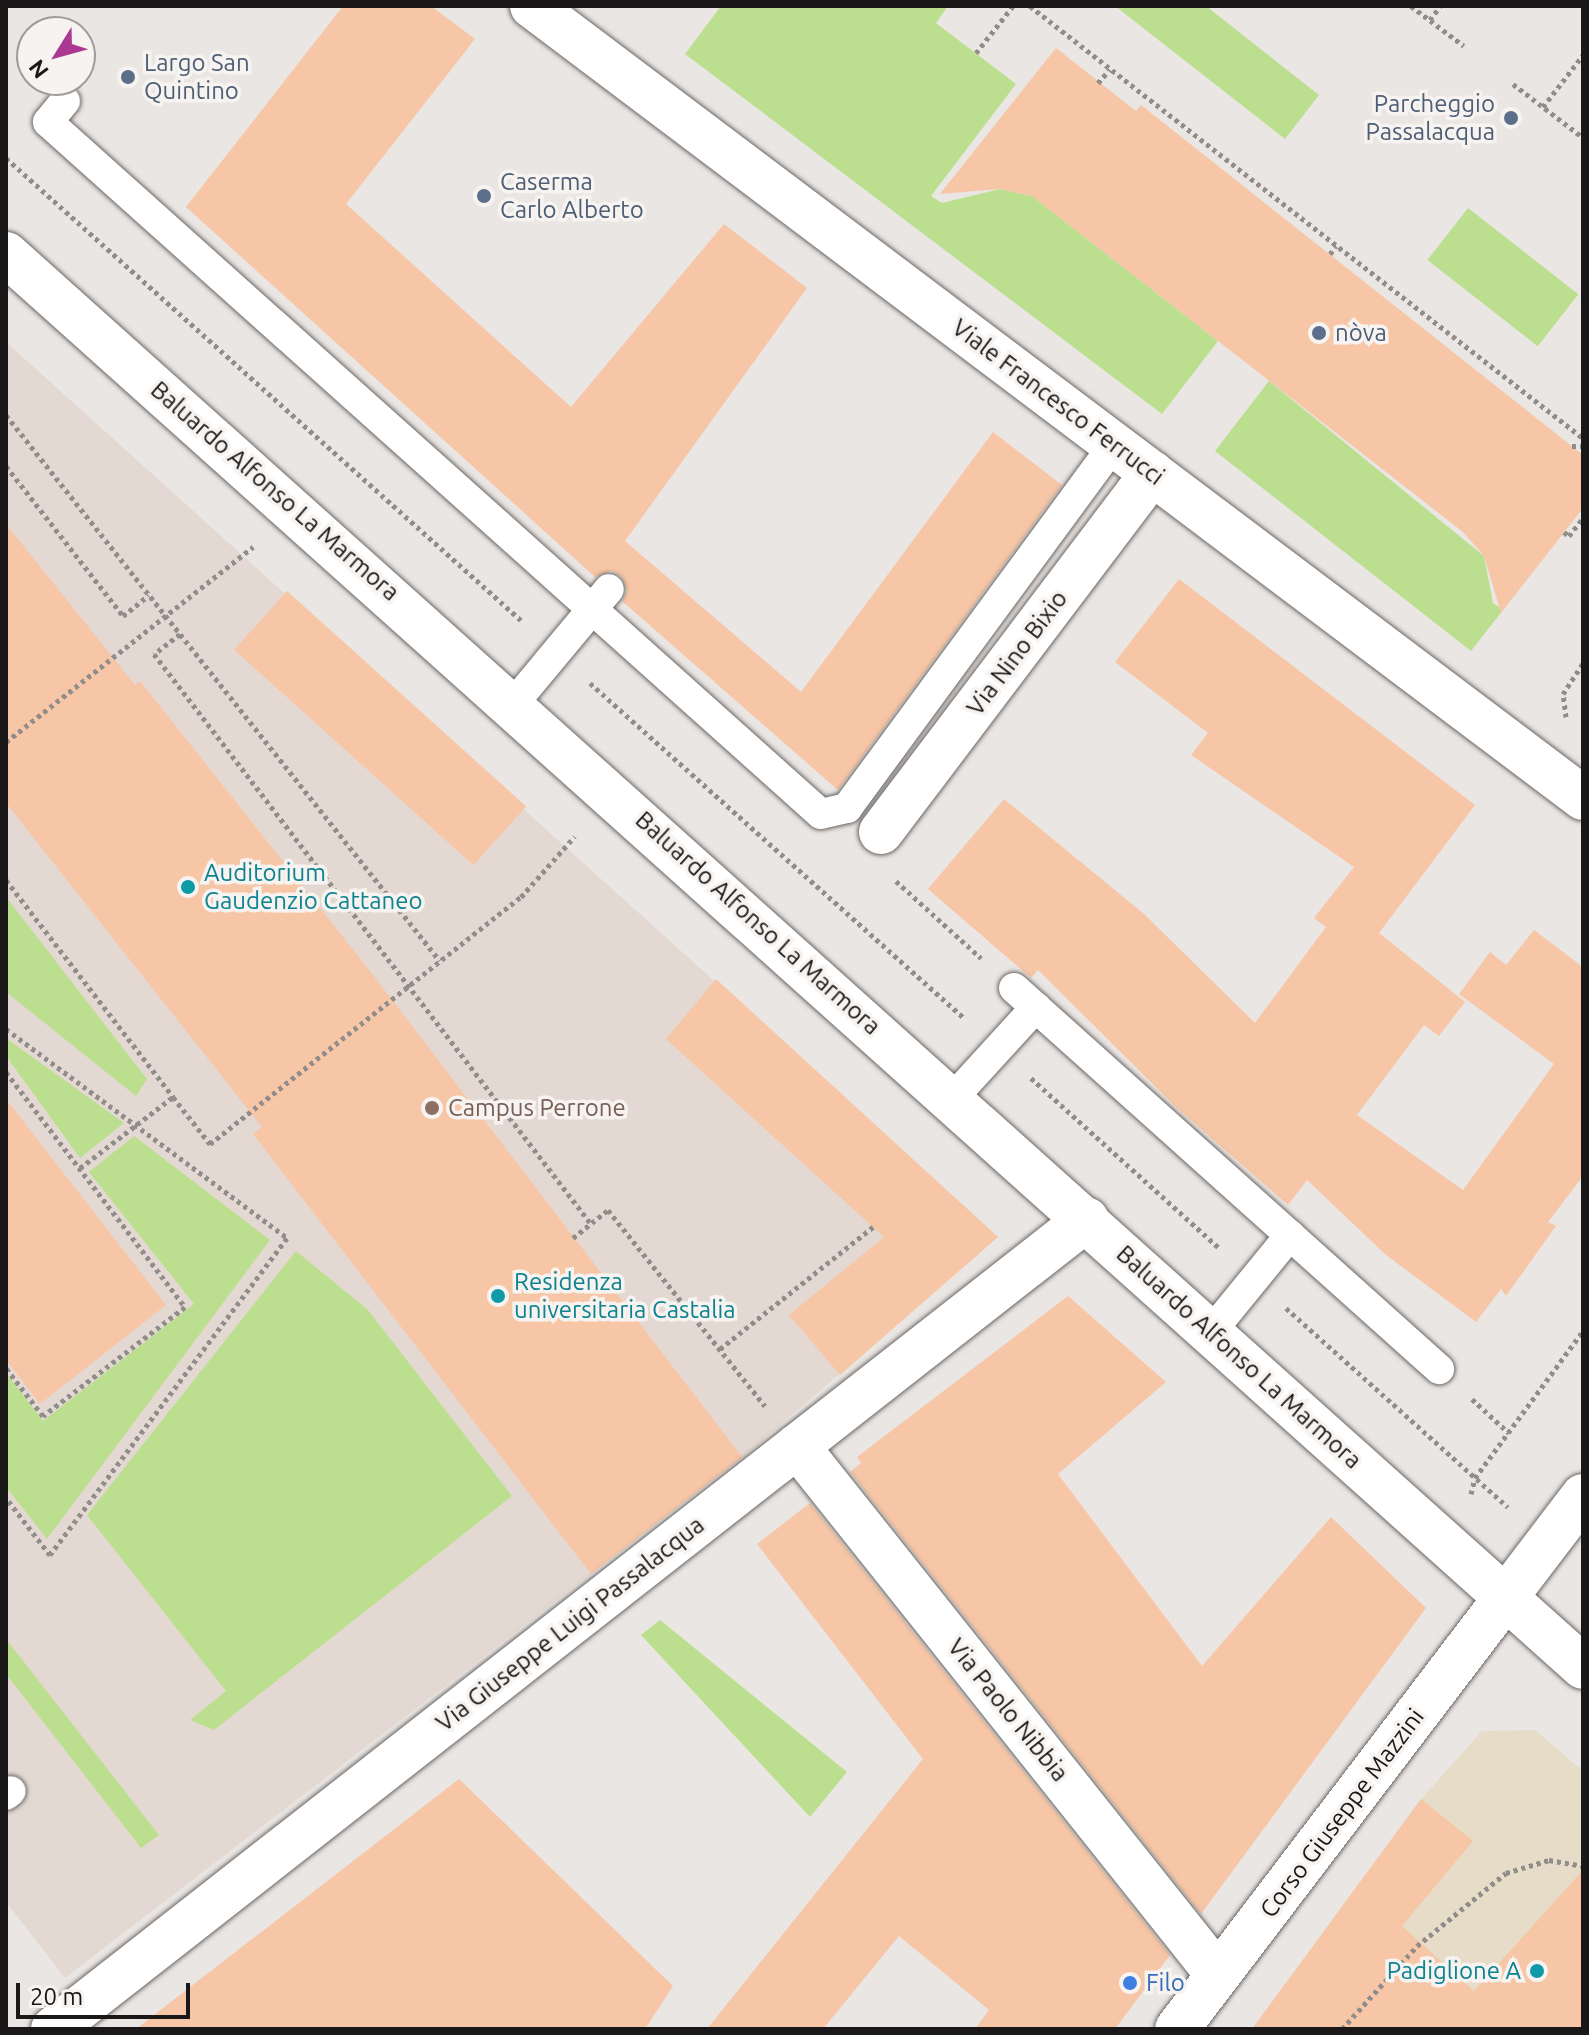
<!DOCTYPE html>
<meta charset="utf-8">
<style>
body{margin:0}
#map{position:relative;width:1589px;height:2035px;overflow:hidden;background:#eae6e3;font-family:Ubuntu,sans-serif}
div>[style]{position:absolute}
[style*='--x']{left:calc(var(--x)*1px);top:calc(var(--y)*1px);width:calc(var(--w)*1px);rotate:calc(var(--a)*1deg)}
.built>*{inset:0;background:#e4d9d2}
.medical>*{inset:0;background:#e6dcc7}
.green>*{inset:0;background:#bcdf8f;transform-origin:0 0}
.building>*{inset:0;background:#f6c6a6;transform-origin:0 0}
.path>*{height:5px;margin-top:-2.5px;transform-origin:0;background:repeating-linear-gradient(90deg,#908d8b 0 4px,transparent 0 8px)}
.roads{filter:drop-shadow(0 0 2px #6b6765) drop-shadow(0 0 2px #6b6765)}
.service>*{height:30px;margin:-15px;padding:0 15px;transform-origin:15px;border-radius:15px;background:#fff}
.minor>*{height:44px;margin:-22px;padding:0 22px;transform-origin:22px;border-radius:22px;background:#fff}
.tertiary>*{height:44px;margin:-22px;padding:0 22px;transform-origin:22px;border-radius:22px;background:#fff}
.dots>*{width:22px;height:22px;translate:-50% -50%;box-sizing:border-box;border:4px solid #f7f3f0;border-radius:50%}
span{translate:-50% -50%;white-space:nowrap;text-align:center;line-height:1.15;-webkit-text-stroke:7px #f7f3f0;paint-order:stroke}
.service-label{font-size:24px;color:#4e5e75}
.left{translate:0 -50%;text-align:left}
.right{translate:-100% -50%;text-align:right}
.street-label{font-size:24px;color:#191717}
.culture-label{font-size:24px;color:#0d838f}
.education-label{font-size:24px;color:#785e54}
.shop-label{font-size:24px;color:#366cbe}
.frame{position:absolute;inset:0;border:8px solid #191717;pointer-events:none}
.north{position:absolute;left:16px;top:16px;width:80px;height:80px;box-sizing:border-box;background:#f7f3f0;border:2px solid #9e9b99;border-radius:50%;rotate:233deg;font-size:22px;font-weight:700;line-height:32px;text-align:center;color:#191717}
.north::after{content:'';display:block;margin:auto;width:28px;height:36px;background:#ab3892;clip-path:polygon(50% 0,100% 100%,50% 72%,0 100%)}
.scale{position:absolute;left:16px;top:1983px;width:174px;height:36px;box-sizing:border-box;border:4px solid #191717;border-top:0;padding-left:10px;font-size:24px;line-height:28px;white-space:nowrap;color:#191717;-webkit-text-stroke:6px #f7f3f0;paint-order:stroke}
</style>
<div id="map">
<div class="built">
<div style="clip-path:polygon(6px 342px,998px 1237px,742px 1458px,65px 1978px,6px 1902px)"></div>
</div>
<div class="medical">
<div style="clip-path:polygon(1535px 1730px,1583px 1771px,1583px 2029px,1252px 2029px,1421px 1799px,1482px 1731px)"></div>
</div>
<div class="green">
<div style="clip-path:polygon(721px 6px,948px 6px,936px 23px,1016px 84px,931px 196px,942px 203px,1000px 189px,1032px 196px,1218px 341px,1162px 414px,685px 54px)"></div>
<div style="clip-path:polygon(1115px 6px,1206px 6px,1319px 95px,1285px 139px)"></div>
<div style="left:1468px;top:208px;width:140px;height:66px;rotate:38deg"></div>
<div style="clip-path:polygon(1269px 381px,1484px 556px,1493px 603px,1503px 610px,1471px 651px,1215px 451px)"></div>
<div style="clip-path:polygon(6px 897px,147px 1079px,136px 1096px,6px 992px)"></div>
<div style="clip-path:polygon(6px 1038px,124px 1123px,80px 1158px,6px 1056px)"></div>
<div style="clip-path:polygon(134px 1136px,270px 1240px,47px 1539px,6px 1487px,6px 1373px,43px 1421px,194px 1304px,89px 1172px)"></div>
<div style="clip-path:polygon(296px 1251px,368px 1310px,512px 1496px,214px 1730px,190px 1720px,226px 1691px,87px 1515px)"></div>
<div style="clip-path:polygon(660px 1620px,847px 1772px,810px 1817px,641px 1635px)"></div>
<div style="clip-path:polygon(6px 1639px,159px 1835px,141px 1848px,6px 1674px)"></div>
</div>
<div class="building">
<div style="clip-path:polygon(343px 6px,431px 6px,475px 39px,346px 204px,571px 407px,724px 224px,807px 288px,625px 541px,801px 692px,993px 432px,1062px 485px,838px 790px,622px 601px,627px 591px,621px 576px,611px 571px,595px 577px,186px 207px)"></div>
<div style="clip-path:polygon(1056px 48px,1136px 111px,1141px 105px,1583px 455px,1583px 508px,1501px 613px,1484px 556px,1463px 532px,1032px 196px,1000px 189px,940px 194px)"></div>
<div style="clip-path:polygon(6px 524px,135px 685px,140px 681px,370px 971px,742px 1457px,591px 1574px,253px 1134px,262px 1127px,6px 803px)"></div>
<div style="clip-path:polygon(1179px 579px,1475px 805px,1379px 933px,1465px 1002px,1439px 1036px,1424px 1025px,1357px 1115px,1463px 1190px,1554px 1064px,1459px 994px,1490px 952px,1506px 965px,1534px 930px,1583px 967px,1583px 1176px,1548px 1222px,1556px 1226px,1506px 1296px,1501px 1289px,1476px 1322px,1386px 1255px,1307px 1180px,1288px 1205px,1177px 1108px,1038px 970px,1031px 978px,928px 889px,1004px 799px,1144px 914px,1255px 1023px,1326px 927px,1314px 918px,1354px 867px,1191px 755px,1208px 733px,1115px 662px)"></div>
<div style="left:287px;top:591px;width:322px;height:79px;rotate:42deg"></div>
<div style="clip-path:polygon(716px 979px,998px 1237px,840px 1375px,789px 1315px,884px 1237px,666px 1039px)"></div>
<div style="clip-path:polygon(6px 1099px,166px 1305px,40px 1404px,6px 1360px)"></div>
<div style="clip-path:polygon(1068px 1296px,1166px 1382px,1058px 1474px,1202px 1666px,1331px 1517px,1426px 1608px,1201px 1914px,850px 1472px,861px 1463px,857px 1457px)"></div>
<div style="clip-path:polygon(810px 1503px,1170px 1955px,1115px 2029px,975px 2029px,989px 2010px,899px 1936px,823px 2029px,707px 2029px,923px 1759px,757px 1544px)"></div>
<div style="clip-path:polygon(459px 1779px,673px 1986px,645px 2029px,136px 2029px)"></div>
<div style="clip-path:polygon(1421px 1799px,1473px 1841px,1402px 1926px,1474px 1991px,1583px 1870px,1583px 2029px,1252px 2029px)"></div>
</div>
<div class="path">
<div style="--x:1030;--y:6;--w:702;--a:38"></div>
<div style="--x:1411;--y:6;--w:66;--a:37"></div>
<div style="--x:1430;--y:20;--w:17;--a:-54"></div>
<div style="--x:976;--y:53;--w:60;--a:-51.8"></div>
<div style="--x:1098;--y:83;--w:18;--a:-49"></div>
<div style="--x:1513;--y:84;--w:86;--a:37.4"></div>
<div style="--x:1543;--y:107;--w:66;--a:-52.4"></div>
<div style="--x:6;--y:158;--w:695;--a:41.91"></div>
<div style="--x:1330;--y:254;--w:10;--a:-53"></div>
<div style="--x:6;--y:415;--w:697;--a:51.52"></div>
<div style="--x:1572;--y:446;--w:10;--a:0"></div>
<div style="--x:6;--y:466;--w:190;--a:52"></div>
<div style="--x:123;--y:616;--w:33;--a:-39"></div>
<div style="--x:1564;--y:532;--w:6;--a:39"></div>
<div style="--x:1569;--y:536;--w:23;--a:-52"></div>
<div style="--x:180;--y:634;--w:33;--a:142"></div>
<div style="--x:154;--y:654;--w:718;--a:52.52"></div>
<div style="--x:590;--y:683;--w:502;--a:41.85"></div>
<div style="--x:1566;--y:717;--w:23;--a:-97"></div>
<div style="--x:1563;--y:694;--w:37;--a:-57"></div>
<div style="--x:6;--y:742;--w:315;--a:-38.3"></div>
<div style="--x:6;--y:880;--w:274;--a:52.4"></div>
<div style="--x:896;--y:881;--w:115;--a:42.2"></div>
<div style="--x:6;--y:1029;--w:350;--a:36.6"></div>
<div style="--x:287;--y:1238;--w:396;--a:126.8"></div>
<div style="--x:50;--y:1555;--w:72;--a:-127.7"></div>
<div style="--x:6;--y:1072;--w:295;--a:52.7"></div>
<div style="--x:185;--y:1307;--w:179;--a:142.5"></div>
<div style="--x:43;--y:1416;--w:61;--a:-127.6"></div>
<div style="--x:1031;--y:1078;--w:253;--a:42.1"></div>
<div style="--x:80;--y:1168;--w:117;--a:-37.4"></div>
<div style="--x:173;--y:1097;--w:60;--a:51.8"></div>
<div style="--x:210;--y:1144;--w:397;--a:-38.5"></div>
<div style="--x:521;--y:897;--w:81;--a:-48.5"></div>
<div style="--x:573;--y:1238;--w:45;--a:-38.7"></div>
<div style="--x:608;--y:1210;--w:251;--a:51.3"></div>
<div style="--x:1286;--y:1308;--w:298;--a:41.9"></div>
<div style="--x:720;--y:1349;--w:196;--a:-38.6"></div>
<div style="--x:1472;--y:1399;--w:50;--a:42.6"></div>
<div style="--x:1471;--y:1494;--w:16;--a:-76"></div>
<div style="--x:1475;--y:1478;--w:182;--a:-53.7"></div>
<div style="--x:1342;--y:2029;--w:112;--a:-47.9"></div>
<div style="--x:1417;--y:1946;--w:115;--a:-39.4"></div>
<div style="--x:1506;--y:1873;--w:45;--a:-16.8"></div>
<div style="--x:1549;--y:1860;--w:35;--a:10"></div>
</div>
<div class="roads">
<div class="service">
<div style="--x:65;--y:101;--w:27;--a:129"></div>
<div style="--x:48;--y:122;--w:1037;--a:41.84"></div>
<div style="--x:821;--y:814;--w:27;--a:-13"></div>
<div style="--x:847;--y:808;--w:451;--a:-53.7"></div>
<div style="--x:514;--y:703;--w:148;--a:-50.2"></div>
<div style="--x:1014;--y:988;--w:571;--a:41.88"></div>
<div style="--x:953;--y:1098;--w:123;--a:-47.6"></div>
<div style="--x:1211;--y:1332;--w:125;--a:-50.8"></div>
<div style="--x:6;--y:1795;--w:6;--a:-39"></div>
</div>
<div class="minor">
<div style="--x:881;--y:832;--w:450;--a:-52.9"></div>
<div style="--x:797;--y:1446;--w:676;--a:51.49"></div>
<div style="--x:53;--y:2029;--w:1313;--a:-38.07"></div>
<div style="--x:1177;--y:2029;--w:543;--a:-52.71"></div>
</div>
<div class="tertiary">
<div style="--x:532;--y:6;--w:1316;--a:37"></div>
<div style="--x:6;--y:254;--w:2117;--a:41.86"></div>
<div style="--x:1506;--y:1597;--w:127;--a:-52.7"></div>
</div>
</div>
<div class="dots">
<div style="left:128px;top:77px;background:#5c6f8a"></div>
<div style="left:1511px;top:118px;background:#5c6f8a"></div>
<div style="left:484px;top:196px;background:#5c6f8a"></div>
<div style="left:1319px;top:333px;background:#5c6f8a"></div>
<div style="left:188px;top:887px;background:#0f9aa8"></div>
<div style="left:432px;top:1108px;background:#8d6e63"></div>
<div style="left:498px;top:1296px;background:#0f9aa8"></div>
<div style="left:1537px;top:1971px;background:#0f9aa8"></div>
<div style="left:1130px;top:1983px;background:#3f7fe0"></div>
</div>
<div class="service-label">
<span class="left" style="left:144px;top:77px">Largo San<br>Quintino</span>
<span class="right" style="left:1495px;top:118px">Parcheggio<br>Passalacqua</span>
<span class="left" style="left:500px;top:196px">Caserma<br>Carlo Alberto</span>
<span class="left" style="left:1335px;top:333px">nòva</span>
</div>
<div class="street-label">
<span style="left:1058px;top:402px;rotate:37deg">Viale Francesco Ferrucci</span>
<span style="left:275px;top:491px;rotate:41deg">Baluardo Alfonso La Marmora</span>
<span style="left:1017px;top:653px;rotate:-53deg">Via Nino Bixio</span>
<span style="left:758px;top:923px;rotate:42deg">Baluardo Alfonso La Marmora</span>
<span style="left:1239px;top:1357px;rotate:42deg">Baluardo Alfonso La Marmora</span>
<span style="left:570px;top:1624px;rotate:-38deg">Via Giuseppe Luigi Passalacqua</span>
<span style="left:1008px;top:1710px;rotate:51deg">Via Paolo Nibbia</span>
<span style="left:1342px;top:1813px;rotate:-53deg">Corso Giuseppe Mazzini</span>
</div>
<div class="culture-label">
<span class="left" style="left:204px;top:887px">Auditorium<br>Gaudenzio Cattaneo</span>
<span class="left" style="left:514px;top:1296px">Residenza<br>universitaria Castalia</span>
<span class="right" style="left:1521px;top:1971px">Padiglione A</span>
</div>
<div class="education-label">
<span class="left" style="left:448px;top:1108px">Campus Perrone</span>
</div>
<div class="shop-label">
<span class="left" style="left:1146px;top:1983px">Filo</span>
</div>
<div class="frame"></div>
<div class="north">N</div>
<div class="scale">20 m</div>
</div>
